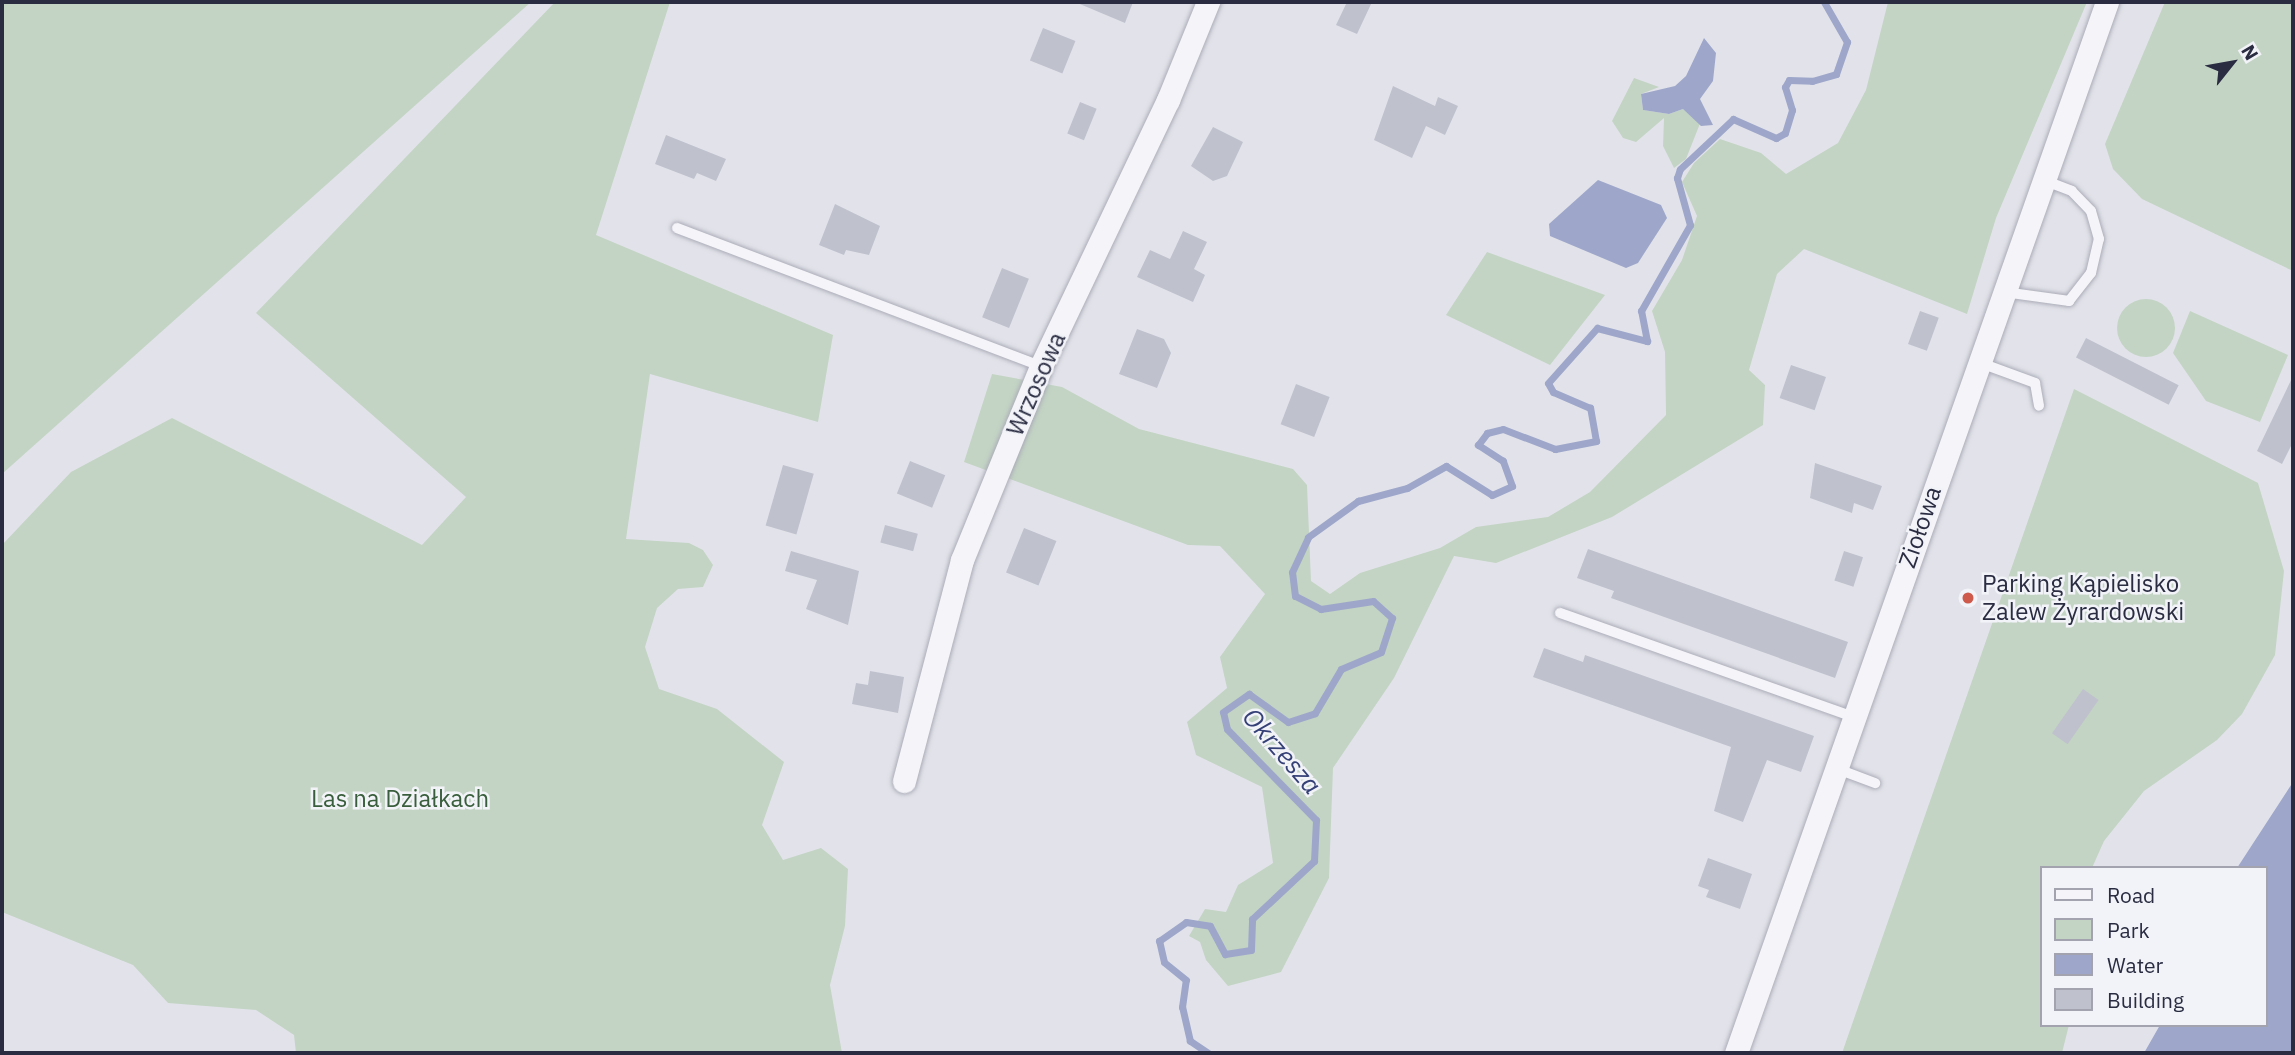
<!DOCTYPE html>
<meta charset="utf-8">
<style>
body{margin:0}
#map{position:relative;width:2295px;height:1055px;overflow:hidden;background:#e2e3ea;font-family:"IBM Plex Sans",sans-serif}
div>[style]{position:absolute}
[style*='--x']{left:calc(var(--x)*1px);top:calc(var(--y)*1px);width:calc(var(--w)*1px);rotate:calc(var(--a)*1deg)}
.green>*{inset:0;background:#c3d4c4}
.round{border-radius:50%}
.water>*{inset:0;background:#9ea7ca}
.stream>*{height:7px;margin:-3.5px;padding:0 3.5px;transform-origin:3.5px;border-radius:3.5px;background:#9ea7ca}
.building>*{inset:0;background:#bfc1cd;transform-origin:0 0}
.roads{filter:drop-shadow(0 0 2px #abacb8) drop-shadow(0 0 2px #abacb8)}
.service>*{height:10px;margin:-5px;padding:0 5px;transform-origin:5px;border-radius:5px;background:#f5f5f9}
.minor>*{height:23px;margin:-11.5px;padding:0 11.5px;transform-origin:11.5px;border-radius:11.5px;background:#f5f5f9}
.dots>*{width:19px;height:19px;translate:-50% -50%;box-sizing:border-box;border:4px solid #f2f3f8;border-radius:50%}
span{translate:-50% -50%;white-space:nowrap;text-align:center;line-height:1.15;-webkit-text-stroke:5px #f2f3f8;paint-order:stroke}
.street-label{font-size:24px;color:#2a2c42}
.poi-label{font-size:24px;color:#2a2c42}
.left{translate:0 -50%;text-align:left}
.park-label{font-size:24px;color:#385e3b}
.water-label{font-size:26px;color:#354076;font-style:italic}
.frame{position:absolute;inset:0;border:4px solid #2a2c42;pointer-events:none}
.legend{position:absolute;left:2040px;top:866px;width:228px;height:161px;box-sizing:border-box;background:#f2f3f8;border:2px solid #a2a3af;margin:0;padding:9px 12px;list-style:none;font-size:21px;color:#2a2c42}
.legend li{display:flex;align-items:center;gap:14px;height:35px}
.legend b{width:35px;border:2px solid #a2a3af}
.north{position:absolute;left:2197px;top:28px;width:70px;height:70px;-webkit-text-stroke:5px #f2f3f8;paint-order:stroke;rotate:59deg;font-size:19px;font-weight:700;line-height:28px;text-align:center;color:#2a2c42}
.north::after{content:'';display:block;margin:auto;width:24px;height:32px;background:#2a2c42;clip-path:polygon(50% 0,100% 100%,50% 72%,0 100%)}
</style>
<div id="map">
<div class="green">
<div style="clip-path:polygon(2px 2px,531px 2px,2px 474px)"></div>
<div style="clip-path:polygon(555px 2px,670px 2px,596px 235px,833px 335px,818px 422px,650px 374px,626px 539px,689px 543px,703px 550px,713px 565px,703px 587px,678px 589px,657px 608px,645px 647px,659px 689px,717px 709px,784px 762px,762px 825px,783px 860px,821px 848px,848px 869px,845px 926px,830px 985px,842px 1053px,296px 1053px,294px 1035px,256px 1010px,168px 1003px,133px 965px,2px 912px,2px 545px,71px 472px,172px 418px,422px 545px,466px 497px,256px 313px)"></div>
<div style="clip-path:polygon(1888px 2px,2087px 2px,1996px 218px,1967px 314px,1804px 249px,1777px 274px,1749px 370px,1765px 385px,1763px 425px,1612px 517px,1496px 563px,1454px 556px,1394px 678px,1333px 768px,1329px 878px,1281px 972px,1228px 986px,1206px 960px,1200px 942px,1189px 936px,1205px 909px,1226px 912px,1238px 885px,1273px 863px,1262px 787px,1196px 755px,1187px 722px,1227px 688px,1220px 657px,1265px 594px,1220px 546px,1188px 545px,964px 462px,992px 374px,1062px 387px,1139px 429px,1293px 469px,1307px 485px,1311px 581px,1330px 594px,1360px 573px,1440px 548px,1476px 527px,1548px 517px,1590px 492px,1666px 415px,1665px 352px,1652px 311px,1682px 260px,1697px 216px,1682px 182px,1694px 163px,1720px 139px,1761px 153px,1786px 174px,1838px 143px,1866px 90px)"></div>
<div style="clip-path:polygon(2165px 2px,2293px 2px,2293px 271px,2142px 199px,2113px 169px,2105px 144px)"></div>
<div style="clip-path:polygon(1634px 78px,1659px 87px,1641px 94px,1643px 110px,1669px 114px,1683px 109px,1701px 121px,1686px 159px,1674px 168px,1663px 146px,1664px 118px,1636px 142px,1623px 138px,1612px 121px)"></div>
<div style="clip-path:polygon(1487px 252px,1605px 295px,1550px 365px,1446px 315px)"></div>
<div class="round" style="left:2117px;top:299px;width:58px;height:58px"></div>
<div style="clip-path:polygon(2190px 311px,2288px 355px,2260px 422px,2206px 401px,2173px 353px)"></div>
<div style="clip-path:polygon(2074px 389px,2258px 483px,2284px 571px,2275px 655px,2242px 714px,2217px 740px,2144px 791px,2104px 841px,2092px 868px,2041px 868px,2041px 1025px,2069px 1025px,2062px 1053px,1842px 1053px)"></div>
</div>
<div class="water">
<div style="clip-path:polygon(1704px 38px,1716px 53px,1713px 81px,1700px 99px,1713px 125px,1701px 126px,1683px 109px,1669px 114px,1643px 110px,1641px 94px,1675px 86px,1686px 76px)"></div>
<div style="clip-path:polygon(1598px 180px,1661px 205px,1667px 218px,1638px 263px,1626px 268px,1550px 236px,1549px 224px)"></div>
<div style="clip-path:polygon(2293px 782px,2293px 1053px,2144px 1053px,2160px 1025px,2265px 1025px,2265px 868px,2237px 868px)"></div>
</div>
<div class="stream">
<div style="--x:1208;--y:1053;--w:22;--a:-146"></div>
<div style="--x:1190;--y:1041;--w:35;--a:-103"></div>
<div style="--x:1182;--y:1007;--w:27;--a:-82"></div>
<div style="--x:1186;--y:980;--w:28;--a:-141"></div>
<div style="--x:1164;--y:962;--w:22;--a:-103"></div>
<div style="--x:1159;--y:941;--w:33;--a:-35"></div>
<div style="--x:1186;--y:922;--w:24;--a:9"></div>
<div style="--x:1210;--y:926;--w:32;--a:62"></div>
<div style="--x:1225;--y:954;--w:26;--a:-9"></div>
<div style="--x:1251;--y:950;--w:31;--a:-88"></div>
<div style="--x:1252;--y:919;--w:85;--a:-43.1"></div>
<div style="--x:1314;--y:861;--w:41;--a:-87.2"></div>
<div style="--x:1316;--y:820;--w:127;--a:-134.4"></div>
<div style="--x:1227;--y:729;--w:17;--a:-103"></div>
<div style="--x:1223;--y:712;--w:32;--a:-35"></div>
<div style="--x:1249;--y:694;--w:48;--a:35.7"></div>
<div style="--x:1288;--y:722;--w:28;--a:-18"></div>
<div style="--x:1315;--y:713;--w:51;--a:-59.4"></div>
<div style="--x:1341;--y:669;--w:43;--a:-23"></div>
<div style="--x:1381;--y:652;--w:36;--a:-72"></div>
<div style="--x:1392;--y:618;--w:25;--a:-138"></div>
<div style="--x:1373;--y:601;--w:53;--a:171.3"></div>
<div style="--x:1321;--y:609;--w:29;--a:-153"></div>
<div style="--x:1295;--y:596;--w:24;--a:-97"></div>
<div style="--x:1292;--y:572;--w:38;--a:-65"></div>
<div style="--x:1308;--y:537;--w:62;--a:-35.8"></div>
<div style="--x:1358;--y:501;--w:51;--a:-14.9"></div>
<div style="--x:1407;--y:488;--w:45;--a:-29.4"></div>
<div style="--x:1446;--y:466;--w:54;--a:32.2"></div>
<div style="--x:1492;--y:495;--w:22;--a:-24"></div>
<div style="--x:1512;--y:486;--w:27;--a:-110"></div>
<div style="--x:1503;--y:461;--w:30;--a:-147"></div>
<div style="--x:1478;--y:445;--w:15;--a:-53"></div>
<div style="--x:1487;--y:433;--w:16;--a:-14"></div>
<div style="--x:1503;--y:429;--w:56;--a:21"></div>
<div style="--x:1555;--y:449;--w:42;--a:-11"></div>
<div style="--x:1596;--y:441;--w:34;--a:-100"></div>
<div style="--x:1590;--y:408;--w:40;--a:-156.6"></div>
<div style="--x:1553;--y:392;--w:10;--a:-119"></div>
<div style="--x:1548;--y:383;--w:74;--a:-48.3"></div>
<div style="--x:1597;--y:328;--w:52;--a:14.6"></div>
<div style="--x:1647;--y:341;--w:31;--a:-101"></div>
<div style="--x:1641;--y:311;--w:99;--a:-60.3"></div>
<div style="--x:1690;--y:225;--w:49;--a:-105.5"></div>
<div style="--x:1677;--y:178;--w:9;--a:-72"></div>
<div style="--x:1680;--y:169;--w:73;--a:-43.3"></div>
<div style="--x:1733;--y:119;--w:47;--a:23.8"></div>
<div style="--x:1776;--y:138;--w:10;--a:-29"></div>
<div style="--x:1785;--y:133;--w:24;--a:-73"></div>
<div style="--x:1792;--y:110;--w:24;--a:-107"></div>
<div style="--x:1785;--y:87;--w:8;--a:-60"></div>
<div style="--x:1789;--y:80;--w:23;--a:2"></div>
<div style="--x:1812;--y:81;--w:25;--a:-16"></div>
<div style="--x:1836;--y:74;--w:34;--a:-71"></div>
<div style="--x:1847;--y:42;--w:46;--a:-119.9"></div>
</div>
<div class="building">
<div style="clip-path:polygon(1075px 2px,1133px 2px,1125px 23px)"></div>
<div style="clip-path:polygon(1347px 2px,1372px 2px,1357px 34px,1336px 25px)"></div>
<div style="left:1043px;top:28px;width:35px;height:35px;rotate:22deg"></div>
<div style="clip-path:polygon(1393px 86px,1435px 106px,1438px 97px,1458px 106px,1445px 135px,1426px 126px,1412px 158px,1374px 140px)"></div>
<div style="left:1080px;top:102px;width:18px;height:34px;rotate:22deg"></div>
<div style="clip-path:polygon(1213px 127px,1243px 142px,1227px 176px,1213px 181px,1191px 166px)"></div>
<div style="clip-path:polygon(666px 135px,726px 159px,716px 181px,697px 173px,694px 179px,655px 164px)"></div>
<div style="clip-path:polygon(835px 204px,880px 226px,869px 255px,846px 250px,844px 255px,819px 245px)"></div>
<div style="clip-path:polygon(1183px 231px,1207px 242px,1194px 269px,1205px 275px,1193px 302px,1137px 277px,1150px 250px,1170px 259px)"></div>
<div style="left:1002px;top:268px;width:29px;height:53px;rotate:22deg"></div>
<div style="left:1920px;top:311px;width:20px;height:35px;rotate:20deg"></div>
<div style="clip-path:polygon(1137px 329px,1164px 339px,1171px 353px,1157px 388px,1119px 374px)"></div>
<div style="left:2086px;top:338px;width:104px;height:22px;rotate:27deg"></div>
<div style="left:1791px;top:365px;width:37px;height:35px;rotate:19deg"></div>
<div style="clip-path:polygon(2293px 376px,2293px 442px,2282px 464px,2257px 451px)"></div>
<div style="left:1296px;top:384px;width:36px;height:43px;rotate:21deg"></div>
<div style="left:910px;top:461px;width:38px;height:35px;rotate:22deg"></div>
<div style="clip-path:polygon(1815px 463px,1882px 486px,1873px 510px,1854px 503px,1852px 513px,1810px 498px)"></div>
<div style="left:783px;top:465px;width:32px;height:63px;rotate:16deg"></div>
<div style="left:885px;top:525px;width:34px;height:18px;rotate:15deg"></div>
<div style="left:1024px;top:528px;width:35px;height:48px;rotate:22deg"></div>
<div style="clip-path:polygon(1588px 549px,1848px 642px,1835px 678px,1611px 598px,1614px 591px,1577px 578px)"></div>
<div style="clip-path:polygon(791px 551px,859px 571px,848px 625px,806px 609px,817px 580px,785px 571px)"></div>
<div style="left:1844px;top:551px;width:20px;height:31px;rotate:18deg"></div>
<div style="clip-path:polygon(1544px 648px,1583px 662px,1585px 655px,1814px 736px,1801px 772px,1767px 760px,1743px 822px,1714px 811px,1731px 747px,1533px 677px)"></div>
<div style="clip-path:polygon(870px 671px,904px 677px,898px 713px,852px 704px,856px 683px,868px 685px)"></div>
<div style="left:2083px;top:689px;width:19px;height:54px;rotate:35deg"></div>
<div style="clip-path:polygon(1708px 858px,1752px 874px,1740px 909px,1706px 897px,1709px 890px,1698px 886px)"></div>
</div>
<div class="roads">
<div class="service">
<div style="--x:677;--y:228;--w:389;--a:20.8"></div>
<div style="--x:2004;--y:292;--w:66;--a:7.9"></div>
<div style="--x:2069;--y:301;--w:36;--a:-52"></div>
<div style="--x:2091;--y:273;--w:35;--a:-77"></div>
<div style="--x:2099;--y:239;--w:29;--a:-106"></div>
<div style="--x:2091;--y:211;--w:28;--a:-134"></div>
<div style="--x:2072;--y:191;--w:30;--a:-159"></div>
<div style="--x:1978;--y:362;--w:61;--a:20.2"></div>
<div style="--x:2035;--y:383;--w:23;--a:80"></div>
<div style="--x:1560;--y:613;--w:311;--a:19.5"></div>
<div style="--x:1835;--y:768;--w:43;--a:20.6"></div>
</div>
<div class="minor">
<div style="--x:904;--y:781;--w:228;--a:-75.3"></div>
<div style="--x:962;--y:560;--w:209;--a:-67.8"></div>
<div style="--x:1041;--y:366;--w:295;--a:-64.5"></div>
<div style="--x:1168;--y:100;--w:106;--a:-67.8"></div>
<div style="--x:1736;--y:1053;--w:1115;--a:-70.56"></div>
</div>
</div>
<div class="dots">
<div style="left:1968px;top:598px;background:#cd5a4a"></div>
</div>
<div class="street-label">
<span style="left:1036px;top:384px;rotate:-66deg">Wrzosowa</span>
<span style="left:1920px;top:527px;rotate:-71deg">Ziołowa</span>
</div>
<div class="poi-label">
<span class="left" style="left:1982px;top:598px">Parking Kąpielisko<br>Zalew Żyrardowski</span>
</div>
<div class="park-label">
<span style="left:400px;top:799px">Las na Działkach</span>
</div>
<div class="water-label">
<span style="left:1282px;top:751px;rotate:49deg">Okrzesza</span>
</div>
<div class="frame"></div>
<ul class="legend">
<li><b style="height:9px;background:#f5f5f9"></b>Road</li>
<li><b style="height:19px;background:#c3d4c4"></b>Park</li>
<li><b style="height:19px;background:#9ea7ca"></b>Water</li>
<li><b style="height:19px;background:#bfc1cd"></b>Building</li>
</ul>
<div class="north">N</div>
</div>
